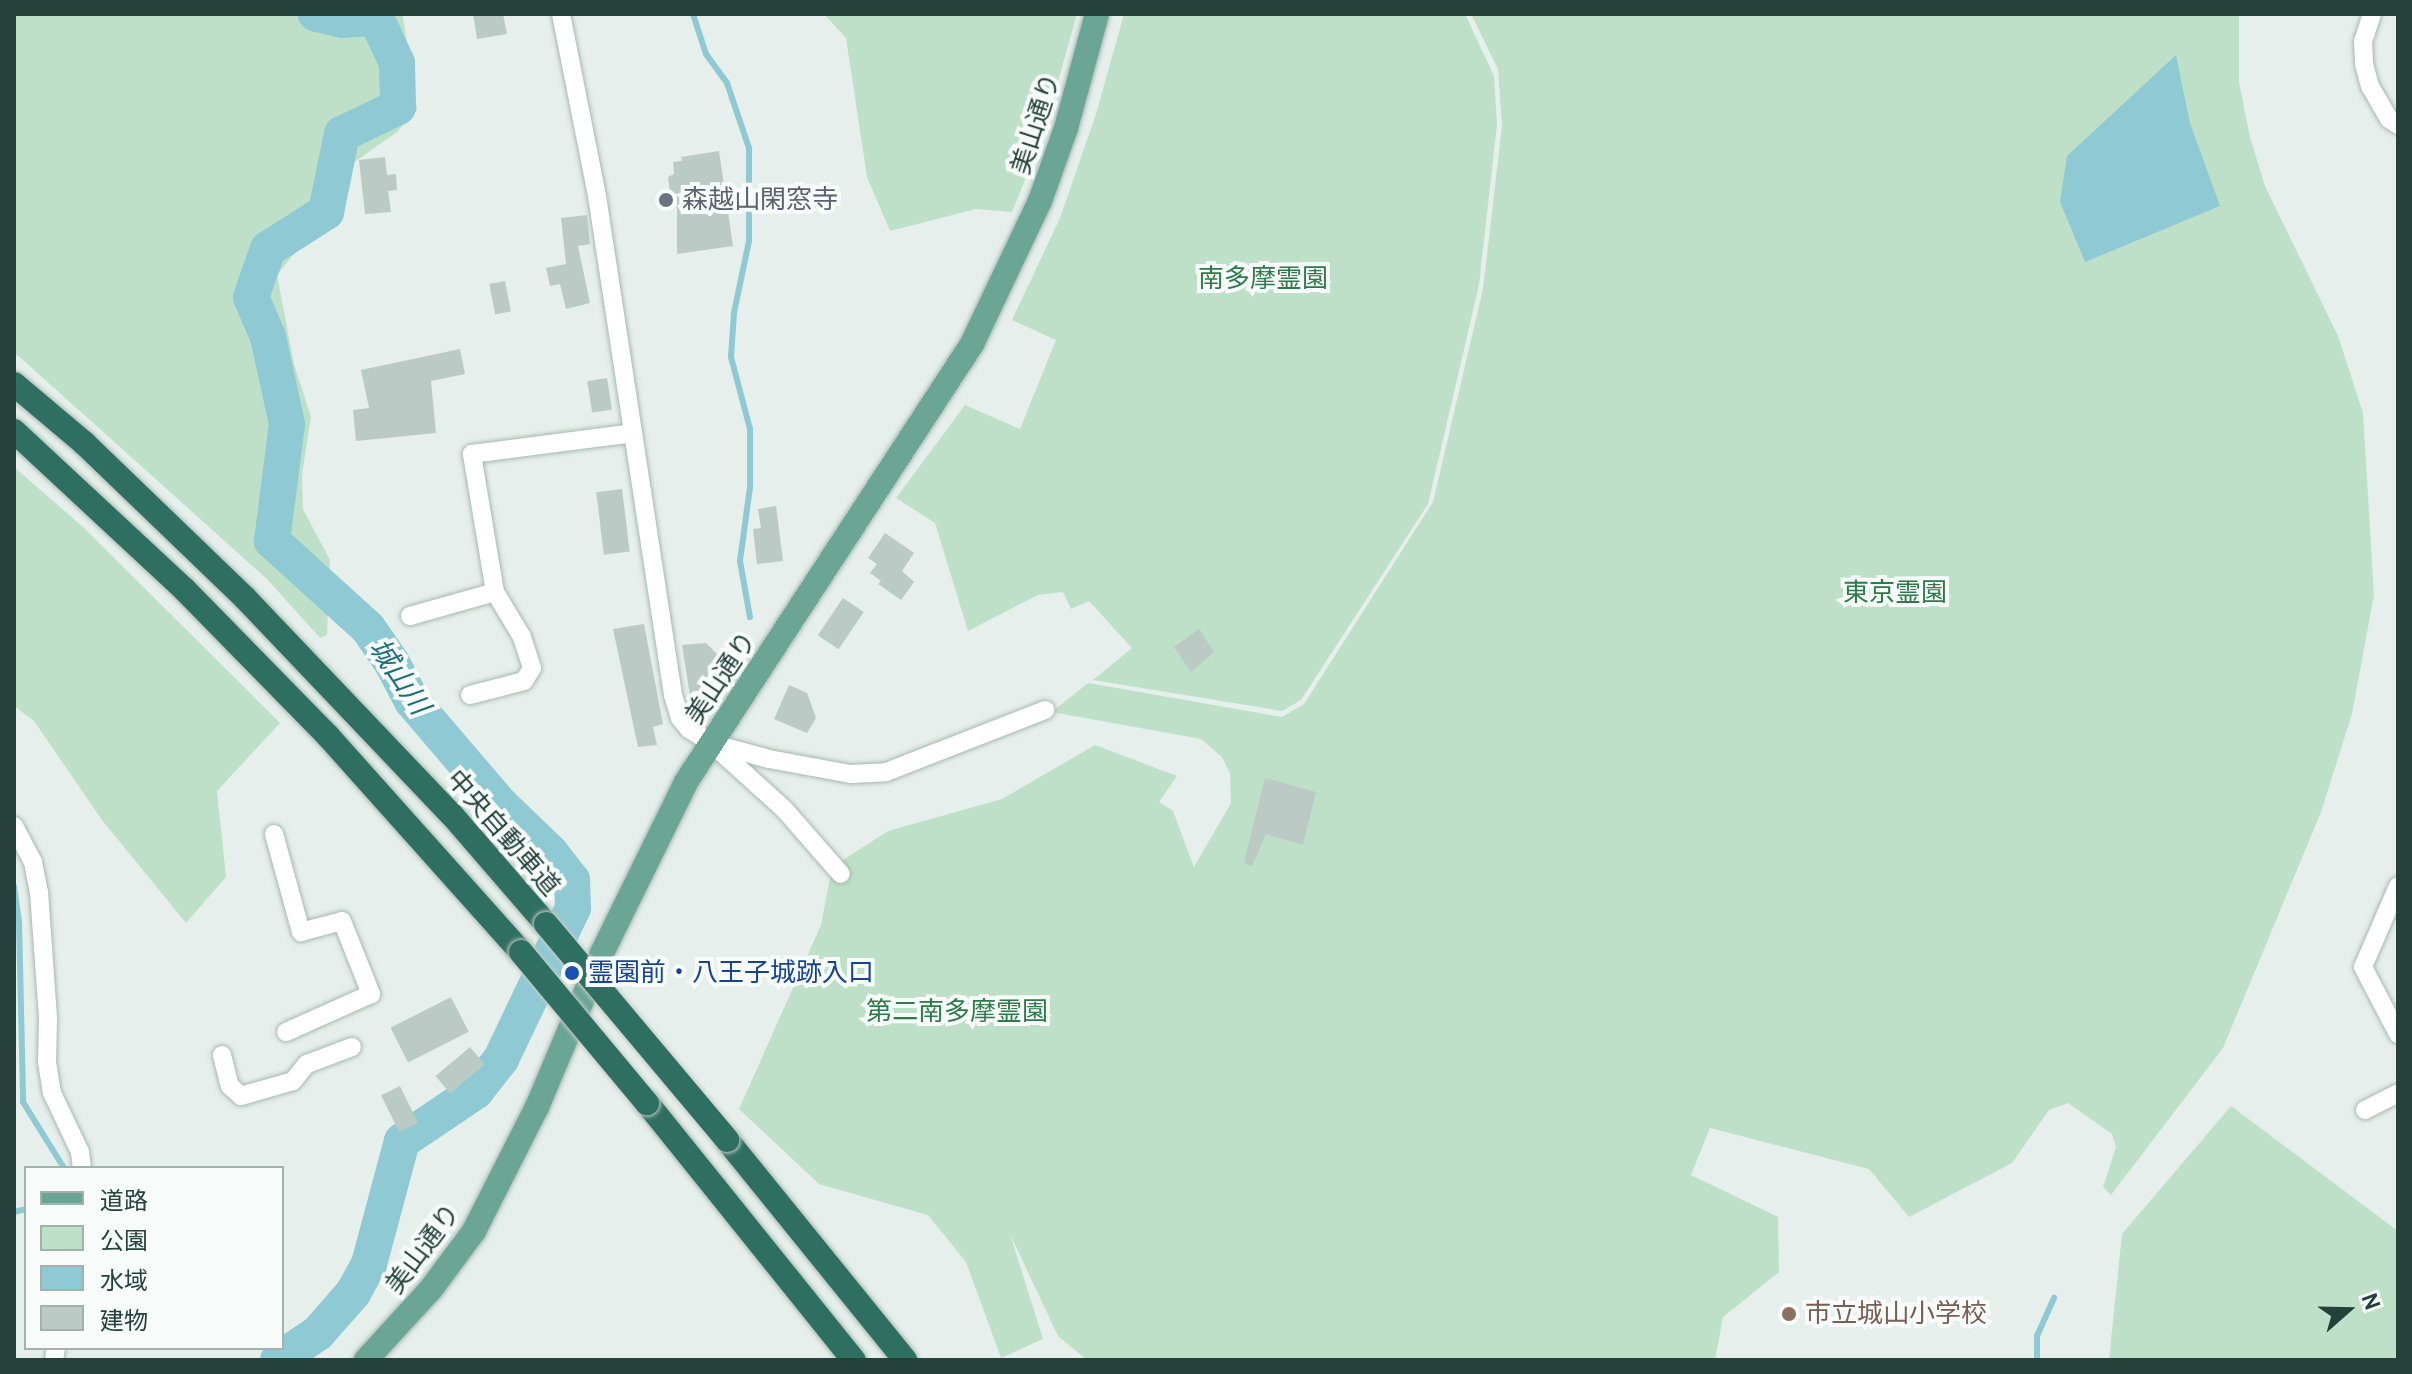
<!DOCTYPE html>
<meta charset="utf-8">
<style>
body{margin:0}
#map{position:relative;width:2412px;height:1374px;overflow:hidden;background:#e6efeb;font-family:Cabin,"Noto Sans JP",sans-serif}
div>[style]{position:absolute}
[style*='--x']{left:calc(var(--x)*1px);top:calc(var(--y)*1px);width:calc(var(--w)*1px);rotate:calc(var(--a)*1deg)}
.green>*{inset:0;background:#bfe0c8}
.water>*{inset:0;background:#8ec9d4}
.stream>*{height:6px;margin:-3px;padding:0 3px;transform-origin:3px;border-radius:3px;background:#8ec9d4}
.river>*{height:36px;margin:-18px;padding:0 18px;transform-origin:18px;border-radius:18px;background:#8ec9d4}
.building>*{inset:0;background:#bbcac4;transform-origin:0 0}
.roads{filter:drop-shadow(0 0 2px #a8b8b2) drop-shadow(0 0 2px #a8b8b2)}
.minor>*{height:18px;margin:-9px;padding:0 9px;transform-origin:9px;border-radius:9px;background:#fff}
.primary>*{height:24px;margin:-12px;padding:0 12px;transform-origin:12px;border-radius:12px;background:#6aa596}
.motorway>*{height:24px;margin:-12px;padding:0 12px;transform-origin:12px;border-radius:12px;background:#2f6f62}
.bridges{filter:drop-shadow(0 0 2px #c2cac8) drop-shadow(0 0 2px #c2cac8)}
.motorway-bridge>*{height:24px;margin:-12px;padding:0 12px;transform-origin:12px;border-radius:12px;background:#2f6f62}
.dots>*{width:22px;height:22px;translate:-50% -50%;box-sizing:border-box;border:4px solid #f7fbf9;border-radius:50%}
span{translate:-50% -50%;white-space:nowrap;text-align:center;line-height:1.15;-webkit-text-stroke:8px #f7fbf9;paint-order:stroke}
.street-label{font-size:26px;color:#24423a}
.worship-label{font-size:26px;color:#5b616d}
.left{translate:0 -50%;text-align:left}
.park-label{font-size:26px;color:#2d7a4b}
.transit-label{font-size:26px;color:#164399}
.education-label{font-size:26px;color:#785e54}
.water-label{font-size:28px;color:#1c6f80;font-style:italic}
.frame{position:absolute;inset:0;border:16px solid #24423a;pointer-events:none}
.legend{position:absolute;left:24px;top:1166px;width:260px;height:184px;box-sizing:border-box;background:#f7fbf9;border:2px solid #a3b1ad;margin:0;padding:10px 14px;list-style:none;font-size:24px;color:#24423a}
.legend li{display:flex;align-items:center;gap:16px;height:40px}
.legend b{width:40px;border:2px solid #a3b1ad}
.north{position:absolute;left:2308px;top:1270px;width:80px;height:80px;-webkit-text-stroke:6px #f7fbf9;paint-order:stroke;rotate:70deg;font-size:22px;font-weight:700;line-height:32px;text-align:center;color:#24423a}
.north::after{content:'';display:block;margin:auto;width:28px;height:36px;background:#24423a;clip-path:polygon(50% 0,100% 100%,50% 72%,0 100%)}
</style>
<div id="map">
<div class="green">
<div style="clip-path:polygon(14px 14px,401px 14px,403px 17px,417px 110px,397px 132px,353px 163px,342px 194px,277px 275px,294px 364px,311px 417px,302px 475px,303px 509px,330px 560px,327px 635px,320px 638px,267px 579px,14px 352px)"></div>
<div style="clip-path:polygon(824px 14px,1077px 14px,1042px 138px,1012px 212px,976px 209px,890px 231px,867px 177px,846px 38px)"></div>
<div style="clip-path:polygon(1124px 14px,1465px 14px,1494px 76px,1497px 125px,1479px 285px,1428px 504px,1301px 700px,1282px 711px,1093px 680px,1132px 648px,1089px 601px,1071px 609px,1063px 592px,1038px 595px,968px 631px,935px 523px,896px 498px,965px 405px,1020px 429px,1056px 340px,1012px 320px,1060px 218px,1096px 114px)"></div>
<div style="clip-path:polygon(1471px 14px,2239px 14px,2239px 82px,2250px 137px,2265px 186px,2338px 336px,2363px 413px,2374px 595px,2352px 714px,2321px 812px,2223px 1048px,2111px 1195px,2103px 1187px,2116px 1147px,2112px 1134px,2068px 1103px,2049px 1110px,2012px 1163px,1909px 1217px,1869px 1169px,1710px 1128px,1691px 1175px,1778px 1217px,1779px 1272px,1723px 1317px,1715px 1360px,1087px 1360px,1058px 1336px,1010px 1234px,1043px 1339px,1001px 1358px,966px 1262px,928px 1215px,819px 1184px,739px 1109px,821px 925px,832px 867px,888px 831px,1002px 799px,1095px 745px,1177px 776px,1159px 802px,1173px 811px,1194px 867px,1231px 803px,1230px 774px,1222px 757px,1201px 739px,1052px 712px,1088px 683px,1282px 717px,1304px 704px,1433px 502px,1483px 289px,1502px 126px,1498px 69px)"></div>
<div style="clip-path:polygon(14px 467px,83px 527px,280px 723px,217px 791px,226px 877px,186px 923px,102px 820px,34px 721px,14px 706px)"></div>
<div style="clip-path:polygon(2231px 1106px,2398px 1231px,2398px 1360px,2109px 1360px,2122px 1234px)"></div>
</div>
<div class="water">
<div style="clip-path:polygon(2176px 55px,2190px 123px,2220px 206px,2085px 262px,2060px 202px,2067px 156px)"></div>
</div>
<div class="stream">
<div style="--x:693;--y:14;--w:42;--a:72"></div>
<div style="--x:706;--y:54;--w:36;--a:54"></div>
<div style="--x:727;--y:83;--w:69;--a:71.3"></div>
<div style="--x:749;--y:148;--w:93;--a:90"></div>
<div style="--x:749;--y:241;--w:74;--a:101.8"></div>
<div style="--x:734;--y:313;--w:44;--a:93.9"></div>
<div style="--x:731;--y:357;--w:74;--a:75.2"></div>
<div style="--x:750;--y:429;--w:58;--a:90"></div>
<div style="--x:750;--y:487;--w:75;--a:97.7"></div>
<div style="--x:740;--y:561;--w:57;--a:79.9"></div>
<div style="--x:14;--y:886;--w:34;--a:82"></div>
<div style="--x:19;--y:920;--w:182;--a:88.7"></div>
<div style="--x:23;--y:1102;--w:78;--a:58.2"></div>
<div style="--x:572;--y:891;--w:17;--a:-36"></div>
<div style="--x:14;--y:1212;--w:12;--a:-14"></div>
<div style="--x:2037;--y:1360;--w:24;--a:-90"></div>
<div style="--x:2037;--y:1336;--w:42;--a:-65.9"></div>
</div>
<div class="river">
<div style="--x:278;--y:1360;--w:48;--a:-34"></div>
<div style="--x:318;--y:1333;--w:53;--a:-48.8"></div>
<div style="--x:353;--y:1293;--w:33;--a:-61"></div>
<div style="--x:369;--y:1264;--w:127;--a:-75"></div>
<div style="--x:402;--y:1141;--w:89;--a:-34"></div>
<div style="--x:476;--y:1091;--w:41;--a:-52"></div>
<div style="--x:501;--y:1059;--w:167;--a:-64.5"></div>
<div style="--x:573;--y:908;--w:28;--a:-92"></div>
<div style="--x:572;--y:880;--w:34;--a:-128"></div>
<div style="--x:551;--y:853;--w:71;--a:-136.1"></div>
<div style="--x:500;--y:804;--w:135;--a:-130.5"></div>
<div style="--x:412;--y:701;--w:43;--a:-117.8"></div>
<div style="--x:392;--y:663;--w:42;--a:-124.4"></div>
<div style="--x:368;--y:628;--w:130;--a:-137.8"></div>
<div style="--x:272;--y:541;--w:118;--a:-82.7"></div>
<div style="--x:287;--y:424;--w:89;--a:-102.3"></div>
<div style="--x:268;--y:337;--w:43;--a:-113"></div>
<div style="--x:251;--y:297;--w:51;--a:-70.5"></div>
<div style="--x:268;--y:249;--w:69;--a:-32.5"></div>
<div style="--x:326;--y:212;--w:80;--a:-78.4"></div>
<div style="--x:342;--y:134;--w:62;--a:-25.7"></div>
<div style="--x:398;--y:107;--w:44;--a:-91.3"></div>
<div style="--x:397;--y:63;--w:50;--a:-115"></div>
<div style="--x:376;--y:18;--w:33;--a:177"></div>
<div style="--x:343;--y:20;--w:28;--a:-167"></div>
</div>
<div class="building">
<div style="clip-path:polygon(473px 14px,503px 14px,507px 34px,477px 39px)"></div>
<div style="clip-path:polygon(719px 151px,733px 246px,677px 254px,677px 194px,670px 193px,668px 177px,674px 174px,673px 162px,682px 161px,681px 157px)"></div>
<div style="clip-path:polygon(385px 157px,387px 175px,396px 174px,397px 190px,388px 191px,391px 212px,365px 214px,359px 160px)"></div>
<div style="clip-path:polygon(587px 215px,590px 244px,578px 246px,590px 303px,566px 309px,560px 284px,550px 286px,546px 268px,566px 264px,561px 218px)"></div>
<div style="left:505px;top:281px;width:31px;height:16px;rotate:79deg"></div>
<div style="clip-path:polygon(460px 349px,465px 374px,431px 381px,436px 433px,356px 441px,353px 410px,369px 408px,361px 370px)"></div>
<div style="left:607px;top:378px;width:32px;height:20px;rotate:81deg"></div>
<div style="left:622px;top:489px;width:63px;height:26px;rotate:83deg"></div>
<div style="clip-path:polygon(776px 506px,783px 561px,757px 564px,753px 529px,761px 528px,758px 509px)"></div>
<div style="clip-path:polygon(885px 533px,914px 553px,902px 571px,914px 582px,901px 600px,878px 584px,881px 581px,870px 573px,877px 564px,868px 558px)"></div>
<div style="left:843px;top:598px;width:25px;height:45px;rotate:34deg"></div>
<div style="clip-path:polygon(644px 624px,663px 724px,653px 727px,657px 745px,638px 747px,613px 629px)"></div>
<div style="clip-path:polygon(1199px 629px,1214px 652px,1191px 672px,1174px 647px)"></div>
<div style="clip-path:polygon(706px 643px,720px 657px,691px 702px,682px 645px)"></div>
<div style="clip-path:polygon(789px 685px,807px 693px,816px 718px,807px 733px,774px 719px)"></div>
<div style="clip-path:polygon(1265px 778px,1316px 792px,1303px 845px,1266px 834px,1252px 866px,1244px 863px)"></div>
<div style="left:451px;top:997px;width:39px;height:68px;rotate:63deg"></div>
<div style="left:470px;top:1047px;width:23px;height:45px;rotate:50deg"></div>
<div style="left:400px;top:1086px;width:41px;height:21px;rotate:64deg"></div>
</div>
<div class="roads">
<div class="minor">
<div style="--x:561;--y:14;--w:186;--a:78.8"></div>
<div style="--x:597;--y:196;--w:505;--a:81.34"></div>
<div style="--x:673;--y:695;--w:24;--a:73"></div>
<div style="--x:680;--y:718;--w:14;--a:51"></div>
<div style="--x:689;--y:729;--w:26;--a:32"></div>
<div style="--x:711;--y:743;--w:98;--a:42.1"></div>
<div style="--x:784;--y:809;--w:86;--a:48.8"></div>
<div style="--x:2372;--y:14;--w:29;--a:108"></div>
<div style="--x:2363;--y:42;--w:22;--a:87"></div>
<div style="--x:2364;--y:64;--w:23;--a:75"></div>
<div style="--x:2370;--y:86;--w:38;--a:60"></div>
<div style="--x:2389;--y:119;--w:11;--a:34"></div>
<div style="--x:410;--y:616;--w:88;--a:-15.8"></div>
<div style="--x:470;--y:695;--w:56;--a:-14.5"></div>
<div style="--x:524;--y:681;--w:15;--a:-58"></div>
<div style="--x:532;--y:668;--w:33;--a:-108"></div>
<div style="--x:522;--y:637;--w:52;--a:-121"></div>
<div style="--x:495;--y:592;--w:140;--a:-99.5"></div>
<div style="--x:472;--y:454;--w:162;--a:-7.4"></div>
<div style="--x:714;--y:744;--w:57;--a:15.3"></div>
<div style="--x:769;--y:759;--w:83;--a:10.4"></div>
<div style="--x:851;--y:774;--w:35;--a:-3"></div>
<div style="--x:886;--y:772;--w:171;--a:-21.3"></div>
<div style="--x:14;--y:826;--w:41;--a:62.2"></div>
<div style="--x:33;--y:862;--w:31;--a:79"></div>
<div style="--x:39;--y:892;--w:127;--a:85.9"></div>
<div style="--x:48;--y:1019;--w:43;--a:91.3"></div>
<div style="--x:47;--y:1062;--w:31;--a:81"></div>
<div style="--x:52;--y:1093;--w:65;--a:64.6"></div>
<div style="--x:80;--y:1152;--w:16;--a:83"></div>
<div style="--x:274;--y:834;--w:102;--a:74.6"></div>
<div style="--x:301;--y:932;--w:42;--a:-15"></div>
<div style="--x:342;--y:921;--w:79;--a:68.3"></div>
<div style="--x:371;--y:994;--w:93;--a:155.9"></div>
<div style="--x:2398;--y:886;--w:88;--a:113.4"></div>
<div style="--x:2363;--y:967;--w:76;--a:62.4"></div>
<div style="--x:222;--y:1055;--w:32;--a:76"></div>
<div style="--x:230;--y:1086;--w:15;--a:42"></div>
<div style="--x:241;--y:1096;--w:54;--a:-16.1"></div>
<div style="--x:293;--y:1081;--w:22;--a:-51"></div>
<div style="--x:307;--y:1064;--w:48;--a:-20.7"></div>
<div style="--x:2365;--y:1110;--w:37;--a:-27"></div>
<div style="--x:54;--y:1360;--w:12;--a:-81"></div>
</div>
<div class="primary">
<div style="--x:366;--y:1360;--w:96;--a:-47.5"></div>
<div style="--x:431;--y:1289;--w:72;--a:-53.4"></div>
<div style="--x:474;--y:1231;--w:139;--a:-63.1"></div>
<div style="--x:537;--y:1107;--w:167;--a:-67.1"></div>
<div style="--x:602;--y:953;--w:191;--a:-63.8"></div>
<div style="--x:686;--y:782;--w:523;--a:-56.86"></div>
<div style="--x:972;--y:344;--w:158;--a:-64.6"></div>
<div style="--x:1040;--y:201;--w:77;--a:-70.4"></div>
<div style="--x:1066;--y:128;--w:118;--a:-74.8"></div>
</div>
<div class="motorway">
<div style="--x:14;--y:384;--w:92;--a:40.1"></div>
<div style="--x:84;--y:443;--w:223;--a:43.9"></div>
<div style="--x:245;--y:598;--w:300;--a:46.4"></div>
<div style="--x:452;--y:815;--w:144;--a:49.2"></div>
<div style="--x:14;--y:431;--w:232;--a:42.9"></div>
<div style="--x:184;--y:589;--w:206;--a:45.6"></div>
<div style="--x:328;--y:736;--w:290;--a:48.2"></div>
<div style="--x:647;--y:1103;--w:330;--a:51.2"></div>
<div style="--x:727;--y:1140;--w:283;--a:51"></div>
</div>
</div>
<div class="bridges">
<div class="motorway-bridge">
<div style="--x:546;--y:924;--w:282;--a:50"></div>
<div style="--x:521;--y:952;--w:197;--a:50.2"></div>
</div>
</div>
<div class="dots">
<div style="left:666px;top:200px;background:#6b7280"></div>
<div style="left:572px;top:973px;background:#1a4fb4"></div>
<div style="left:1789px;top:1314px;background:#8d6e63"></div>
</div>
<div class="street-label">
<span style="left:1036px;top:124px;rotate:-72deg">美山通り</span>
<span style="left:721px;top:678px;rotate:-56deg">美山通り</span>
<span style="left:503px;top:833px;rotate:49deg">中央自動車道</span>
<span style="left:423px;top:1249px;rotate:-53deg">美山通り</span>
</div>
<div class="worship-label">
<span class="left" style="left:682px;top:200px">森越山閑窓寺</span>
</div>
<div class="park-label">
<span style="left:1263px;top:279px">南多摩霊園</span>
<span style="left:1895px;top:593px">東京霊園</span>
<span style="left:957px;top:1012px">第二南多摩霊園</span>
</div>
<div class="transit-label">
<span class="left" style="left:588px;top:973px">霊園前・八王子城跡入口</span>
</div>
<div class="education-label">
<span class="left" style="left:1805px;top:1314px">市立城山小学校</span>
</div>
<div class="water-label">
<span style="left:400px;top:676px;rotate:56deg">城山川</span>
</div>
<div class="frame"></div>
<ul class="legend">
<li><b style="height:10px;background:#6aa596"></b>道路</li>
<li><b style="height:22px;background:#bfe0c8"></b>公園</li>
<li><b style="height:22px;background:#8ec9d4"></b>水域</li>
<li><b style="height:22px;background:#bbcac4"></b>建物</li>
</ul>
<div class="north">N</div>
</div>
